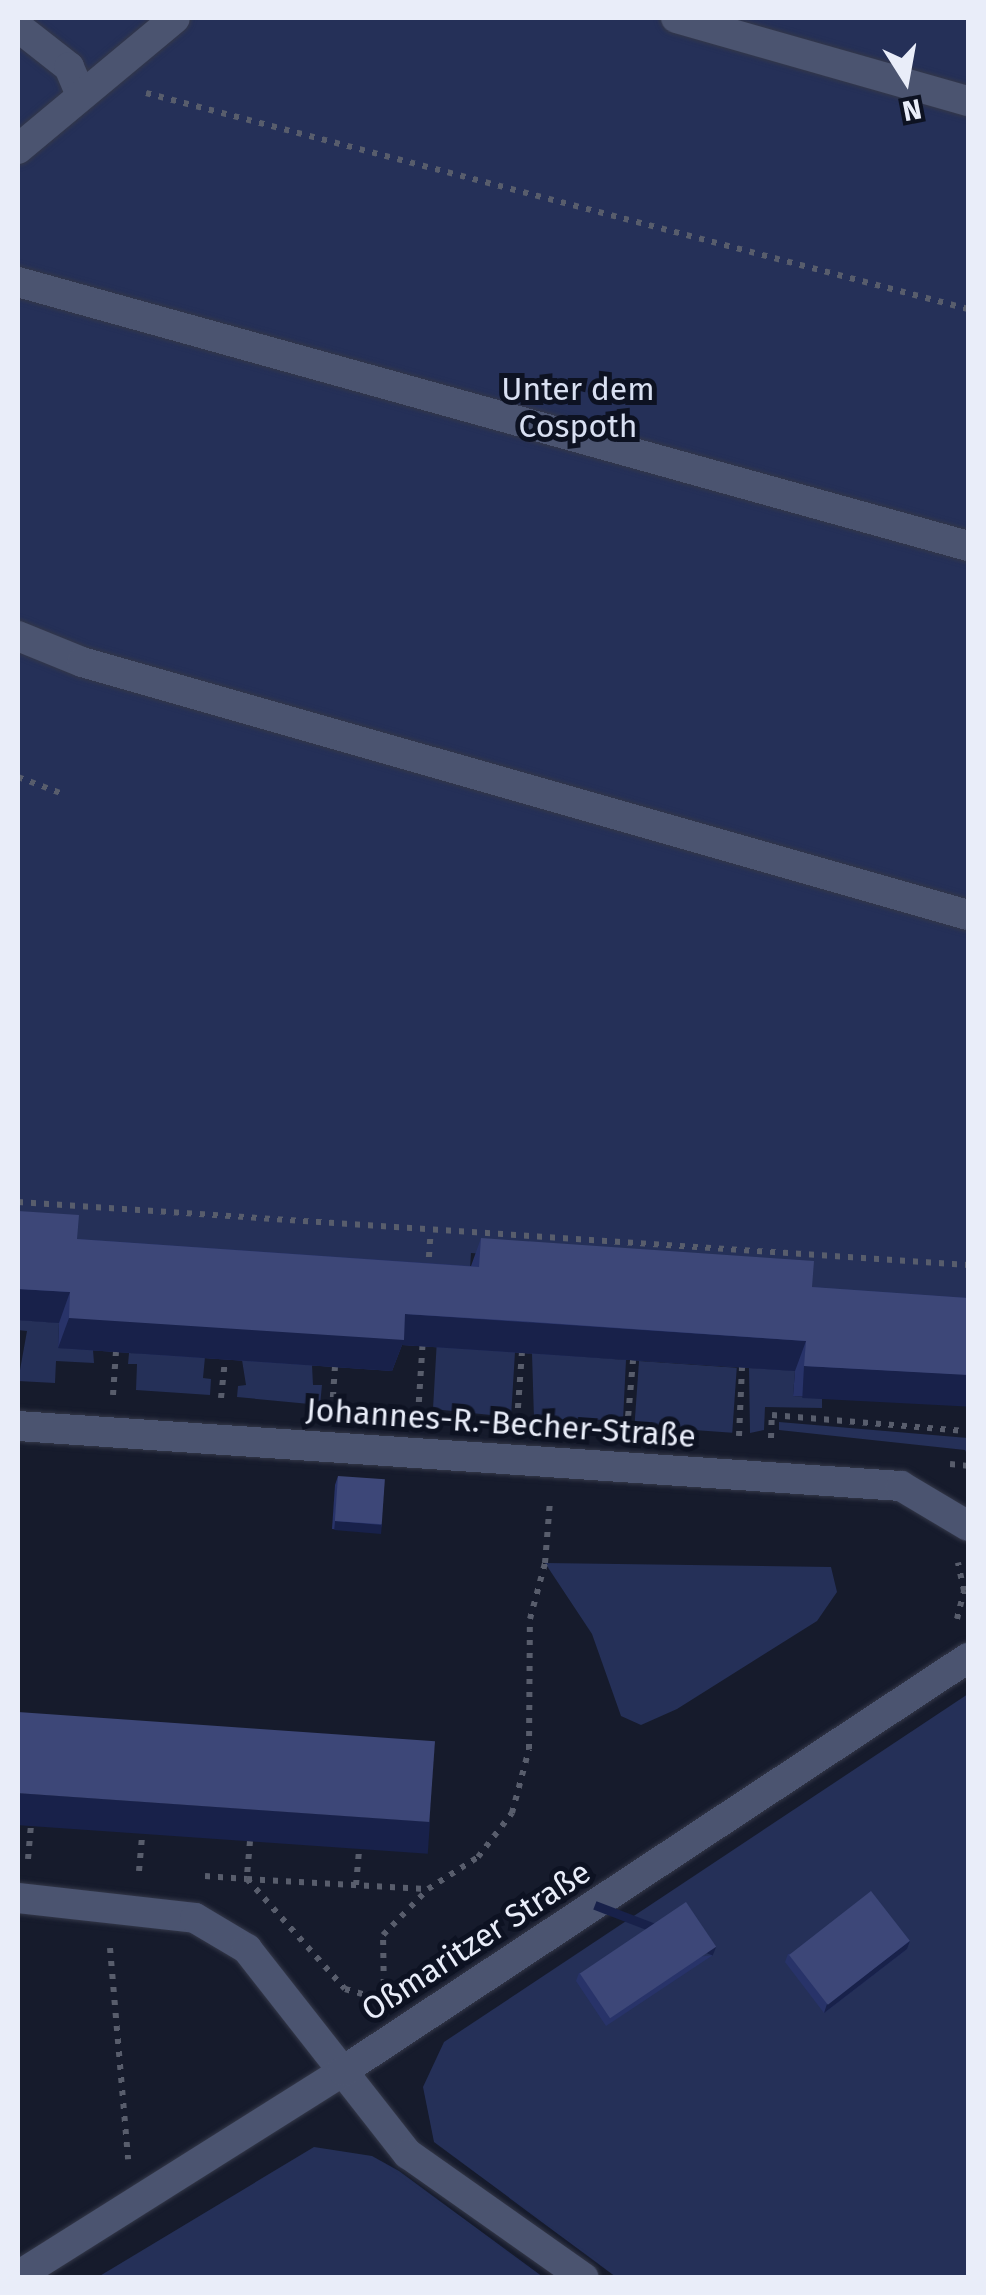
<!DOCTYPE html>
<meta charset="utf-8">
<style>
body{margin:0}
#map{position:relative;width:986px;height:2295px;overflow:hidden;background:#161b2c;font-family:"Fira Sans",sans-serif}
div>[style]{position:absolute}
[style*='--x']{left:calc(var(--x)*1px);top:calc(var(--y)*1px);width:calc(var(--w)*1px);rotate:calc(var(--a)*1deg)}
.green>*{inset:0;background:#253058;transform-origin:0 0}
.path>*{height:6px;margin-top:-3px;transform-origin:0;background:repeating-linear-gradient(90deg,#585d6c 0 5px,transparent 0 13px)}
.roads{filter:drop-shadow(0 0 2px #343849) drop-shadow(0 0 2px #343849)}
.minor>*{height:30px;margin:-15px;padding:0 15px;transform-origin:15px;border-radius:15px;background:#4b5470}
.wall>*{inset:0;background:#283369}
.shaded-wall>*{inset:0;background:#18214a;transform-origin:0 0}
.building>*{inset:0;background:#3d4778;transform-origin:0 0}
span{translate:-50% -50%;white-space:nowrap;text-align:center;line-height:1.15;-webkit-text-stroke:10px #0d1222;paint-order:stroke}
.park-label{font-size:32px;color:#d9e0f2}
.street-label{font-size:32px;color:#e9edf9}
.frame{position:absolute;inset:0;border:20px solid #e9edf9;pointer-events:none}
.north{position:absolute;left:856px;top:30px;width:100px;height:100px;-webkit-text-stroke:8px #0d1222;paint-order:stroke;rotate:169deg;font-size:28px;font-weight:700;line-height:40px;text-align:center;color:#e9edf9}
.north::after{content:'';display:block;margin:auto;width:35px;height:45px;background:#e9edf9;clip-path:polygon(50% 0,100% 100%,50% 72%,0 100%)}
</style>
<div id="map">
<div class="green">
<div style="clip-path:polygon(18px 18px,968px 18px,968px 1308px,811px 1296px,812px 1274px,471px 1253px,465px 1348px,515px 1352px,511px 1417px,433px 1409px,441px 1269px,73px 1247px,18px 1229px)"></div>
<div style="clip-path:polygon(18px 1320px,59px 1323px,58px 1348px,93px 1350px,94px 1363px,56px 1361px,55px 1383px,18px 1381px,27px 1331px,18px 1330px)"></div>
<div style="clip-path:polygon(129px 1353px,205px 1357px,203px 1378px,211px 1379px,210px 1395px,136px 1390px,137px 1364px,128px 1364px)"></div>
<div style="clip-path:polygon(532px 1353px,626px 1360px,623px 1420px,534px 1419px)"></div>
<div style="clip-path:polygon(242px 1360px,312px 1365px,313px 1385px,322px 1385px,320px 1405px,237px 1397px,238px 1386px,246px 1385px)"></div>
<div style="left:639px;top:1361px;width:98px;height:65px;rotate:4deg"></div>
<div style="clip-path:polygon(749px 1368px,795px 1371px,793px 1396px,822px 1398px,822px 1408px,765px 1407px,764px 1430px,750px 1433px)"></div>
<div style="clip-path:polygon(779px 1422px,968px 1438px,968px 1456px,965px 1450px,779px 1430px)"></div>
<div style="clip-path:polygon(545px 1563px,831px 1567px,837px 1592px,817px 1621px,677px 1709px,641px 1725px,621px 1716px,592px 1634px)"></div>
<div style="clip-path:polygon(968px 1694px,968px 2277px,616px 2277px,434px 2142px,423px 2087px,444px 2042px)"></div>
<div style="clip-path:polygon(314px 2147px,372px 2156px,399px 2171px,543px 2277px,98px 2277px)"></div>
</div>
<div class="path">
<div style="--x:146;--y:93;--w:850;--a:14.72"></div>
<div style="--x:18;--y:777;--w:48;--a:20.7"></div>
<div style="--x:18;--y:1202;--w:952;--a:3.79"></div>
<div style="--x:428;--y:1270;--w:39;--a:-86"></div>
<div style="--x:113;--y:1395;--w:44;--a:-86.1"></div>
<div style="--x:221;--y:1398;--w:39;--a:-84"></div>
<div style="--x:332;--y:1410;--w:44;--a:-86.1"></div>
<div style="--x:418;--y:1415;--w:77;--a:-86.3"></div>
<div style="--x:517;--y:1421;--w:69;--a:-85.9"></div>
<div style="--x:627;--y:1429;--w:69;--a:-85"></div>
<div style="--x:739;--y:1436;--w:69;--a:-87.5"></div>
<div style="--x:771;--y:1438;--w:23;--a:-88"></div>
<div style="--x:772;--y:1415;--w:197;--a:4.7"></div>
<div style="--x:950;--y:1464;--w:18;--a:6"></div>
<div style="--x:957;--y:1619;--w:29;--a:-76"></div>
<div style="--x:964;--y:1591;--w:29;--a:-102"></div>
<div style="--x:250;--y:1841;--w:38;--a:95"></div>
<div style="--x:247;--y:1879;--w:179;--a:3.2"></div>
<div style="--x:28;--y:1859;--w:34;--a:-85"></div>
<div style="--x:139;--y:1871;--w:38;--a:-85"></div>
<div style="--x:205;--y:1876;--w:42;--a:4.1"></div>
<div style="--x:247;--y:1879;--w:147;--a:48.3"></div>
<div style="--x:345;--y:1989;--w:32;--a:16"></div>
<div style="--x:356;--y:1885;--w:37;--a:-85"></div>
<div style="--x:110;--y:1948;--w:212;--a:85.1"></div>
<div style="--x:384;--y:1997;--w:62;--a:-90.9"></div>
<div style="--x:383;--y:1935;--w:64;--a:-45.6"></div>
<div style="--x:428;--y:1889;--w:59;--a:-32.6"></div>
<div style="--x:478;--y:1857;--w:56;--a:-52.3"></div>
<div style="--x:512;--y:1813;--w:66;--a:-75.1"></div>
<div style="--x:529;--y:1749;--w:130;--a:-89.6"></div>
<div style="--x:530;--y:1619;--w:58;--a:-75"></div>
<div style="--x:545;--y:1563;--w:62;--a:-85.4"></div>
</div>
<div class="roads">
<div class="minor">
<div style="--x:676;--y:18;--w:304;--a:15.9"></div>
<div style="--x:18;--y:27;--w:65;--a:38.1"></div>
<div style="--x:69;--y:67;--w:30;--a:67"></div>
<div style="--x:18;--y:149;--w:204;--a:-39.8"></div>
<div style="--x:18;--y:282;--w:986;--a:15.53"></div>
<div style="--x:18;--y:636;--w:69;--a:22.1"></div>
<div style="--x:82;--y:662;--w:921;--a:15.94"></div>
<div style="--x:18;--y:1426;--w:885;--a:3.89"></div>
<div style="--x:901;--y:1486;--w:78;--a:30.8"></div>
<div style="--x:18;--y:1898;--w:178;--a:6.4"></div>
<div style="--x:195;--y:1918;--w:61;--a:30.8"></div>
<div style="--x:247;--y:1949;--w:261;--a:51.9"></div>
<div style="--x:408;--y:2154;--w:215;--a:35.2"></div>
<div style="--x:18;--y:2276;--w:384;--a:-32.2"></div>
<div style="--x:343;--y:2071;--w:749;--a:-33.46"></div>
</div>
</div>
<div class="wall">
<div style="clip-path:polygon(18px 1211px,77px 1239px,471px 1266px,481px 1238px,812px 1287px,968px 1298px,968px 1406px,793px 1396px,795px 1371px,402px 1345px,392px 1371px,58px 1348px,59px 1323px,18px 1320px)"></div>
<div style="clip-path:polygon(338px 1476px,382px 1525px,379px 1533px,332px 1529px,335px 1485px)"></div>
<div style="clip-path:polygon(910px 1941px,907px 1949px,824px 2013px,785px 1962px,788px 1954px)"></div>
<div style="clip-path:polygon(713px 1955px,606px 2026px,576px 1981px,579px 1973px)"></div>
</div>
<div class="shaded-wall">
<div style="clip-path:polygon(18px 1289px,70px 1292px,59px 1323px,18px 1320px)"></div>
<div style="clip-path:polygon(405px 1314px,806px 1341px,795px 1371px,402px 1345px,392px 1371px,58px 1348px,69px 1318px)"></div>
<div style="left:804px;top:1366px;width:164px;height:32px;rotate:3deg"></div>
<div style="left:335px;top:1521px;width:47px;height:9px;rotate:5deg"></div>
<div style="left:18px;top:1793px;width:413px;height:32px;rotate:4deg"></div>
<div style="clip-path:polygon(910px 1941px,907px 1949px,824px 2013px,827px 2004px)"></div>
<div style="left:716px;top:1947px;width:9px;height:128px;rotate:111deg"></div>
</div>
<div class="building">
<div style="clip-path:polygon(18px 1211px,79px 1215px,77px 1239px,479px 1267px,481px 1238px,814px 1261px,812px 1287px,968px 1298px,968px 1375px,804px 1366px,806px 1341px,533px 1322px,405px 1314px,404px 1340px,69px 1318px,70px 1292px,18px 1289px)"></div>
<div style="left:338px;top:1476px;width:47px;height:45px;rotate:4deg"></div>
<div style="left:18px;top:1712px;width:418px;height:81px;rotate:4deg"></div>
<div style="left:871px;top:1891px;width:63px;height:104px;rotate:52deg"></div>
<div style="left:686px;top:1902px;width:54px;height:128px;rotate:56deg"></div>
</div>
<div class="park-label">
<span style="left:578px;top:408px">Unter dem<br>Cospoth</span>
</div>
<div class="street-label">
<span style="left:501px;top:1423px;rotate:4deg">Johannes-R.-Becher-Straße</span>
<span style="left:476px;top:1941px;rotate:-33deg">Oßmaritzer Straße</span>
</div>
<div class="frame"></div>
<div class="north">N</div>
</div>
